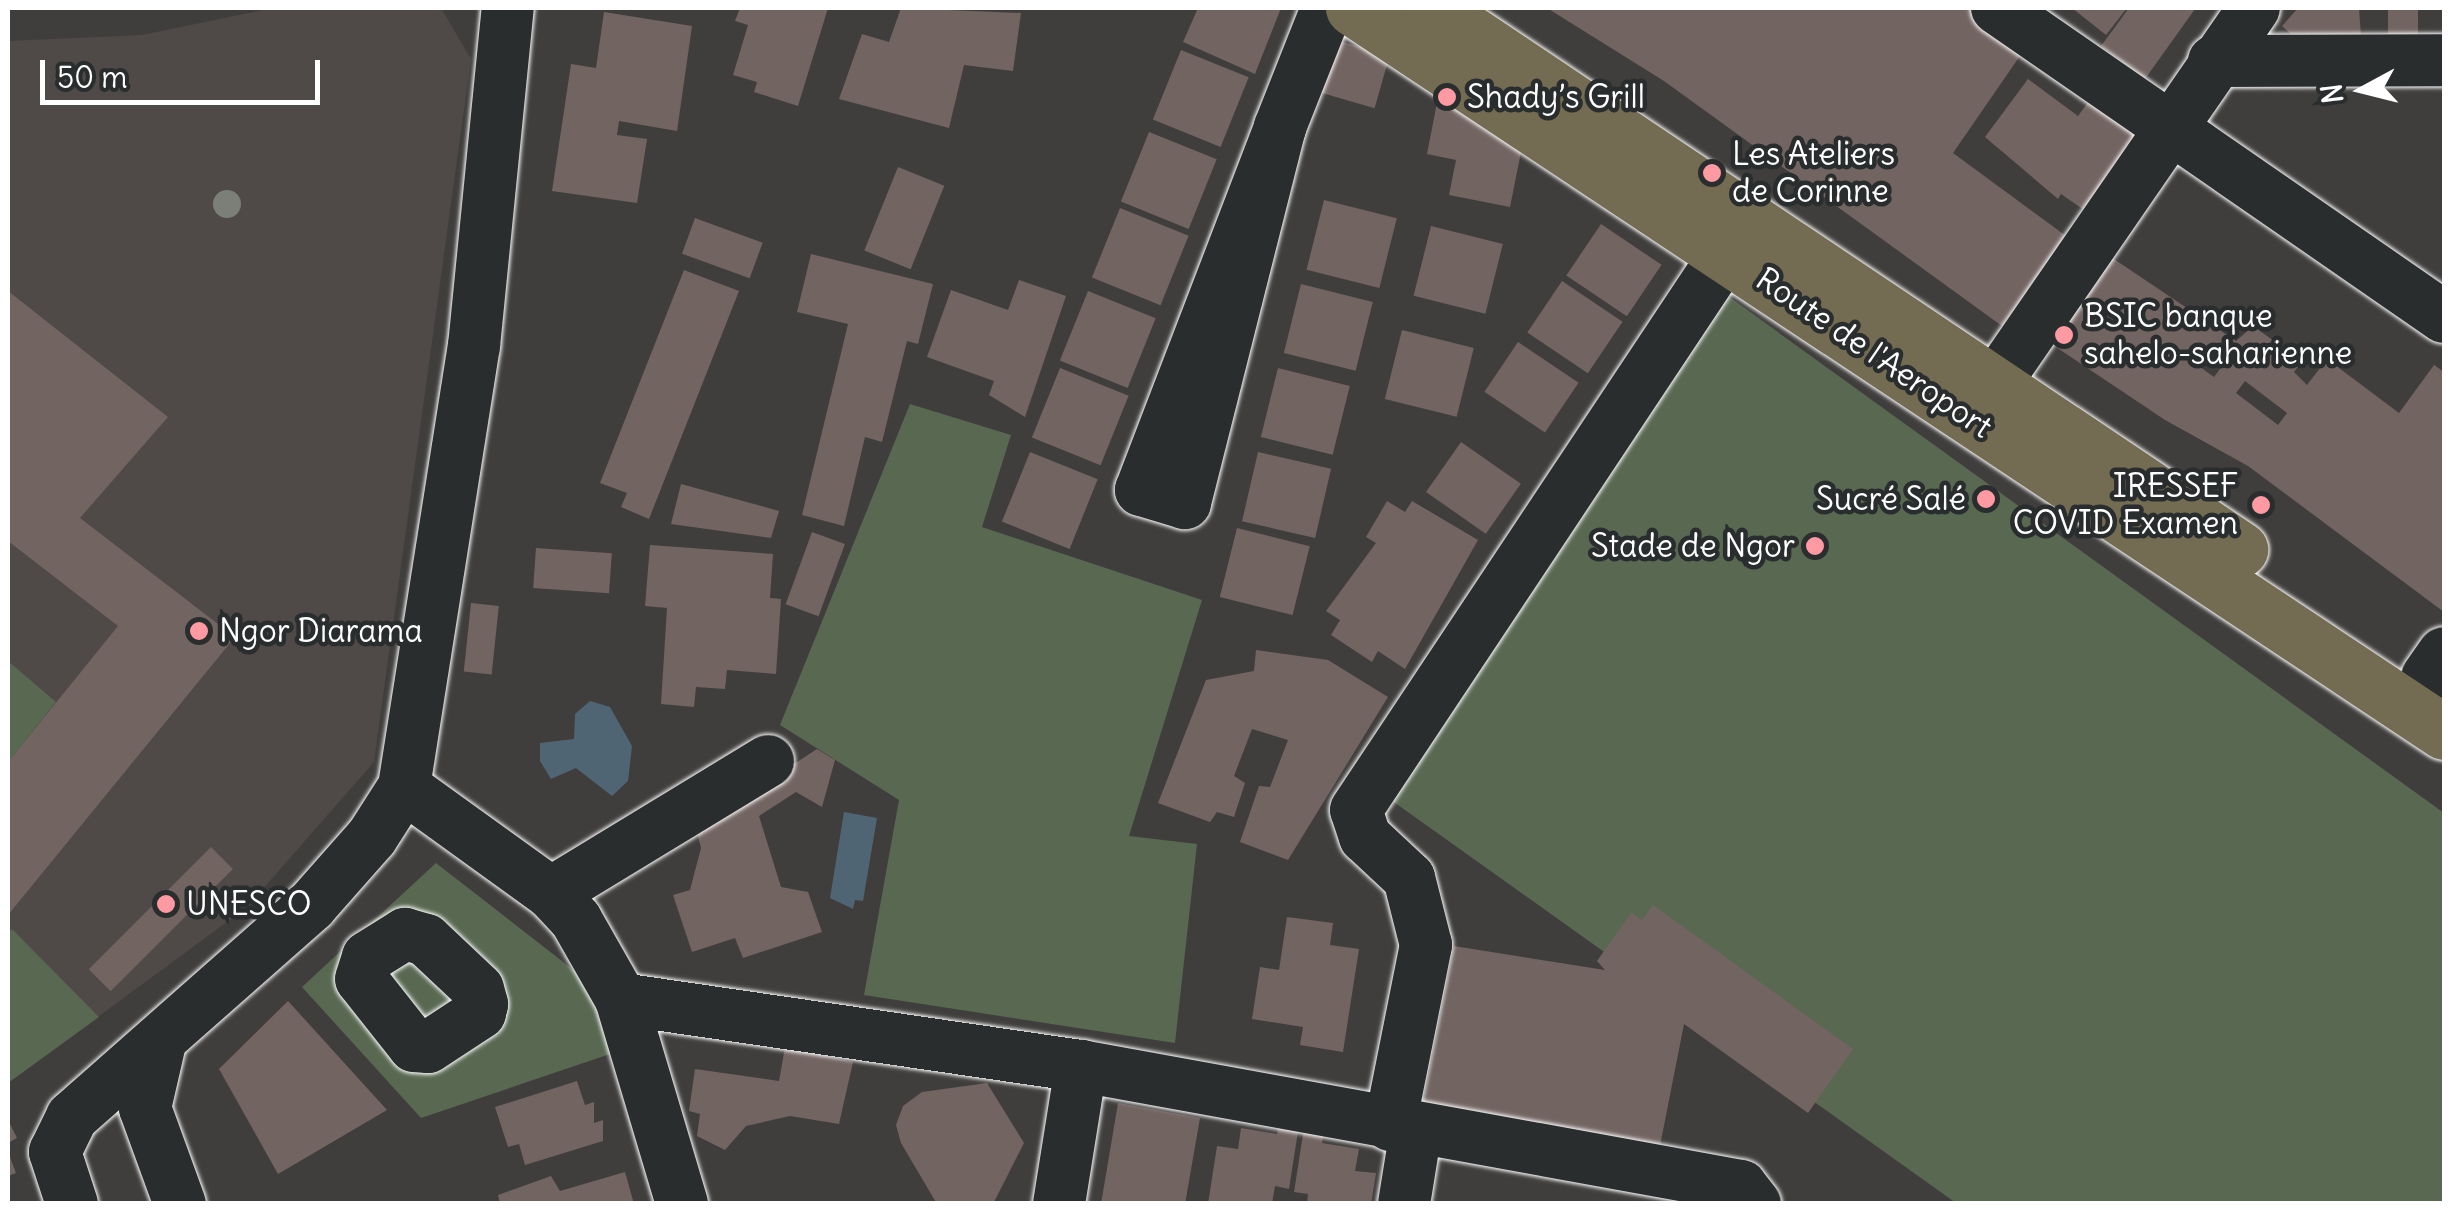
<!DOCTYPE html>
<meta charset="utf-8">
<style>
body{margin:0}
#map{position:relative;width:2452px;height:1211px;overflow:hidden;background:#403e3d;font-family:Delius,sans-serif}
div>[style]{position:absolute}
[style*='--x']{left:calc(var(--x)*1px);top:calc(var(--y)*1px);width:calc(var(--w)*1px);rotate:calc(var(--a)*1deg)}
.built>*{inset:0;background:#4f4948}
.green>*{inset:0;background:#586851}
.water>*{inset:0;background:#4f6573}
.building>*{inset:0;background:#726461;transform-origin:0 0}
.roads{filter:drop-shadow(0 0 2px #fff) drop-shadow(0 0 2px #fff)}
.minor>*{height:52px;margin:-26px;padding:0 26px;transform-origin:26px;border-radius:26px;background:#2a2d2e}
.highway>*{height:55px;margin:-27.5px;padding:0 27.5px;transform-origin:27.5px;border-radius:27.5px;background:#736b52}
.trees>*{width:28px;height:28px;margin:-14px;border-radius:50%;background:#7b7f78}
.dots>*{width:28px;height:28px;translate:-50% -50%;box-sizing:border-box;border:5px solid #2a2d2e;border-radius:50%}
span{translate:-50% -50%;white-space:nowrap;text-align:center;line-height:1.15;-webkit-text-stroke:9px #2a2d2e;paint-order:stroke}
.poi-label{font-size:32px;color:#fff}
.left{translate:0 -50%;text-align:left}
.right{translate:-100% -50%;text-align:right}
.street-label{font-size:32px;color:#fff}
.frame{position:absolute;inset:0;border:10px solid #fff;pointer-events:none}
.north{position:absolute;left:2312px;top:40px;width:100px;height:100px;-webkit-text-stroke:8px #2a2d2e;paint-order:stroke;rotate:263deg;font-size:28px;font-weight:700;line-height:40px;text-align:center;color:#fff}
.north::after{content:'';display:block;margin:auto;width:35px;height:45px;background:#fff;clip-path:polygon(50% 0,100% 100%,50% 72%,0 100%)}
.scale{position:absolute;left:40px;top:60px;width:280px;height:45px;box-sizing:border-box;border:5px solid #fff;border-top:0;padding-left:12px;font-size:30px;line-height:35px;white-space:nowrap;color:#fff;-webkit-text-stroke:8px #2a2d2e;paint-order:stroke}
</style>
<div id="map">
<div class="built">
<div style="clip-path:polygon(273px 8px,441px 8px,471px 59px,374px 762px,246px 908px,8px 1083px,8px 41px,142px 35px)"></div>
</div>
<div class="green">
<div style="clip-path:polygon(1721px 291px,2444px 813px,2444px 1203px,1956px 1203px,1391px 800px)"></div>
<div style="clip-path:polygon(910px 404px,1011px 435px,982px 527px,1202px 600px,1129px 836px,1197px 844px,1175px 1043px,864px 995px,899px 800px,780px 725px)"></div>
<div style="clip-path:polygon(8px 661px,56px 702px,8px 762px)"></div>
<div style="clip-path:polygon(436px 863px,585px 979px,616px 1052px,421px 1118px,302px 987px)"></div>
<div style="clip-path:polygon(12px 929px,99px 1017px,8px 1083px,8px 934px)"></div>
</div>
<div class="water">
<div style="clip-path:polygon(590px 701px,610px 707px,632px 746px,628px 781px,612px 796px,576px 768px,551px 779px,540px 761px,540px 743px,574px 739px,575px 714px)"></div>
<div style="clip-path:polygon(844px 812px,877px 818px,863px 901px,855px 900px,853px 909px,830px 898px)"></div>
</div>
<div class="building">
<div style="clip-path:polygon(740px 8px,828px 8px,798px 106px,754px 92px,757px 82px,733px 75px,748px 25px,735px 21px)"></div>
<div style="clip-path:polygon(901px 8px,1021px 13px,1013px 71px,964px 65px,949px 128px,839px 99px,862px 34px,889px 42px)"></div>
<div style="clip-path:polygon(1198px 8px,1281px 8px,1255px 74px,1183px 42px)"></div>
<div style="clip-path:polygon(1547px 8px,1968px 8px,2024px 50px,1953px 153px,2066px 236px,2002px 326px,1664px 81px)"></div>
<div style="clip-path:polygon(2072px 8px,2127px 8px,2106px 35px)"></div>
<div style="clip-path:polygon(2129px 8px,2195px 9px,2145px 79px,2101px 46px)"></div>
<div style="clip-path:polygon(2298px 8px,2359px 8px,2362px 51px,2313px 44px,2312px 33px,2302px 44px,2282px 26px)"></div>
<div style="left:2388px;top:8px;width:30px;height:26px"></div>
<div style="clip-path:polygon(604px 12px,692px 26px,677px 131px,619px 121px,617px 135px,647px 139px,637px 203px,552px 191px,571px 64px,596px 68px)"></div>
<div style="left:1333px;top:39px;width:59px;height:55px;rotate:16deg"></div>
<div style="left:1181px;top:50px;width:73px;height:75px;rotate:22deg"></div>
<div style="clip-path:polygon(2028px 79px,2078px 116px,2091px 98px,2140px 135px,2084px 210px,2061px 194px,2058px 199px,1985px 137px)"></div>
<div style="clip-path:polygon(1440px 87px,1522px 147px,1510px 207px,1449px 195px,1456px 160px,1427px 154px)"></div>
<div style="left:1149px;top:132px;width:73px;height:75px;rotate:22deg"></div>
<div style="left:898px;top:167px;width:50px;height:90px;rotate:22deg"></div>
<div style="left:1324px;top:200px;width:75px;height:72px;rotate:14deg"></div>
<div style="left:1120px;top:208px;width:74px;height:75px;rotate:22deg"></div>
<div style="left:695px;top:218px;width:72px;height:38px;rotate:20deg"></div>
<div style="left:1601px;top:224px;width:73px;height:62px;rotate:34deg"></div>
<div style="left:1431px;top:226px;width:74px;height:72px;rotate:14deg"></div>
<div style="clip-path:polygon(evenodd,2102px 251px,2236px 341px,2253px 326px,2302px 361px,2294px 372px,2307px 385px,2327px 359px,2399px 413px,2434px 365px,2444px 372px,2444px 612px,2248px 466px,2165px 420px,2044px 339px,2102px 251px,2209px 354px,2223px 365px,2214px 377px,2200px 367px,2209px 354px,2102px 251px,2245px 381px,2287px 413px,2278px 425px,2236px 393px,2245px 381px)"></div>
<div style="clip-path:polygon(811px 254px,933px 284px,918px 344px,907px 341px,882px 442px,865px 437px,844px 526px,802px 515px,848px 324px,797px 312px)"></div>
<div style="clip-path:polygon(684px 270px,739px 291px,649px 519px,621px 507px,627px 493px,600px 483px)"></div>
<div style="clip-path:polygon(1019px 280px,1066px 296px,1025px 417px,989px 395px,994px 381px,927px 357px,951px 290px,1008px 310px)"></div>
<div style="left:1562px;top:281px;width:73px;height:62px;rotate:34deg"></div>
<div style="left:1301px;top:284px;width:74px;height:71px;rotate:14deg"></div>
<div style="clip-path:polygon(8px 291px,168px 417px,80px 518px,235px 637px,8px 915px,8px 762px,118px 626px,8px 541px)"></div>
<div style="left:1088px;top:291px;width:73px;height:75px;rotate:22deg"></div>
<div style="left:1402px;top:330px;width:74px;height:71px;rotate:14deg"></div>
<div style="left:1518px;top:342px;width:73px;height:60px;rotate:34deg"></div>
<div style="left:1060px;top:368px;width:74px;height:75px;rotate:22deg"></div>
<div style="left:1278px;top:368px;width:74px;height:71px;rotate:14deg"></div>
<div style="left:1461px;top:442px;width:73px;height:61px;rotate:35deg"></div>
<div style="left:1030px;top:452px;width:73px;height:75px;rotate:22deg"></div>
<div style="left:1258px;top:452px;width:75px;height:71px;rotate:13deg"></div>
<div style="clip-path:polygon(681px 484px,779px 511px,771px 538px,671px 524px)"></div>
<div style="clip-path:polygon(1387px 501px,1405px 512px,1412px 501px,1478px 540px,1405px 669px,1378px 651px,1372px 662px,1331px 635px,1340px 620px,1326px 611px,1376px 543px,1366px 537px)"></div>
<div style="left:1237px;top:528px;width:75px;height:71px;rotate:14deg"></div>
<div style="left:812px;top:532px;width:35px;height:77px;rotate:20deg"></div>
<div style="clip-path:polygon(650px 545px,773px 554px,770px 598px,781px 599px,776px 674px,727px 670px,725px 689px,696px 687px,694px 707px,661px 704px,667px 608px,645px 606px)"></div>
<div style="left:536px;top:548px;width:76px;height:40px;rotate:4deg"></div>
<div style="left:471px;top:603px;width:28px;height:69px;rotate:6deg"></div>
<div style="clip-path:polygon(1256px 650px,1328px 660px,1388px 697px,1288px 860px,1240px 842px,1259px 786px,1270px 787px,1288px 740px,1252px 729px,1234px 776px,1245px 783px,1234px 817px,1217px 812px,1210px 822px,1158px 803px,1206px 680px,1254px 671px)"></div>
<div style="clip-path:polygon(817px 749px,835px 760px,822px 807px,796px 792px,759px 816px,781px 887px,808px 892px,822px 932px,743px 958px,735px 938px,692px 952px,673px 895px,690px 890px,701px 848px,696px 828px)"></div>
<div style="left:211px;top:847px;width:31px;height:173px;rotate:45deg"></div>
<div style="clip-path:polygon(1653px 905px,1853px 1049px,1808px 1113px,1684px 1024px,1658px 1156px,1422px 1108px,1454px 946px,1605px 970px,1597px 961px,1631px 913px,1642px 920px)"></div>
<div style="clip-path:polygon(1287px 917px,1333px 923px,1330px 945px,1359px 949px,1343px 1052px,1300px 1045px,1303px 1027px,1252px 1019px,1260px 967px,1279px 970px)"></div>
<div style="clip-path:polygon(288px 1001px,387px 1110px,278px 1174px,219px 1069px)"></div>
<div style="clip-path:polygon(785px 1047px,853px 1062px,839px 1124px,790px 1116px,746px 1126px,725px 1150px,697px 1136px,700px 1114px,689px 1111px,695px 1069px,779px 1081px)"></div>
<div style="clip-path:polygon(577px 1081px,585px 1105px,594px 1102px,594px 1123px,603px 1120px,603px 1141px,525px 1165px,519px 1144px,508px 1147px,495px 1107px)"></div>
<div style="clip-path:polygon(987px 1083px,1024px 1143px,993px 1204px,937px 1204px,901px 1143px,896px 1125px,903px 1106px,922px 1092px)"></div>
<div style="clip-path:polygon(1118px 1103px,1200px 1118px,1185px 1204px,1101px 1204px)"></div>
<div style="clip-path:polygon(8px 1120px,17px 1138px,8px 1143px)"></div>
<div style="clip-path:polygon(1279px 1122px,1299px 1125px,1289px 1189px,1275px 1186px,1272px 1204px,1208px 1204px,1217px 1146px,1238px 1149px,1241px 1128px,1277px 1134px)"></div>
<div style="clip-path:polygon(1304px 1128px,1324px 1132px,1322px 1143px,1359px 1149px,1355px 1171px,1376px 1173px,1371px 1204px,1307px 1204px,1308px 1194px,1294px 1192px)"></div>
<div style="clip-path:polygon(8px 1152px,16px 1173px,8px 1176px)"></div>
<div style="clip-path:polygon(625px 1172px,634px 1204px,500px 1204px,498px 1195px,551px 1176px,560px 1191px)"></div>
</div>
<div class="roads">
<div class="minor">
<div style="--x:1997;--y:8;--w:543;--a:34.66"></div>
<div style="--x:2214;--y:61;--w:230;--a:-0.2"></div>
<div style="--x:1280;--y:127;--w:388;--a:104.2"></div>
<div style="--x:1185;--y:503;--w:46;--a:-163.5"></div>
<div style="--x:1141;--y:490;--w:389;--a:-69"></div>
<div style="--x:1280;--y:127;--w:128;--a:-68.4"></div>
<div style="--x:1996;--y:382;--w:454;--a:-55.4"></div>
<div style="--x:2427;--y:677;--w:29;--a:-55"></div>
<div style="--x:404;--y:787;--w:181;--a:35.8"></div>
<div style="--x:551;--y:893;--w:37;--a:47"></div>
<div style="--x:576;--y:920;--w:91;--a:60.3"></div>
<div style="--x:621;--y:999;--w:214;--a:73.4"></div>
<div style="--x:551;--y:893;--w:254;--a:-31.3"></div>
<div style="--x:405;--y:934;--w:22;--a:16"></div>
<div style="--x:426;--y:940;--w:71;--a:43.3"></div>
<div style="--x:478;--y:989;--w:16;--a:75"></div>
<div style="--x:482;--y:1004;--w:9;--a:103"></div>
<div style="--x:480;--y:1013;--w:62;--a:146.8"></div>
<div style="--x:428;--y:1047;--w:14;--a:-176"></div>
<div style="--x:414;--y:1046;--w:85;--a:-128.3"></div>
<div style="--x:361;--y:979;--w:23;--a:-72"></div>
<div style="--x:368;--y:957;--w:44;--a:-31.9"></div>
<div style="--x:621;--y:999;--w:465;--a:8.3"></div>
<div style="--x:1081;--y:1066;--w:671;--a:10.3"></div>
<div style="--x:1741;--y:1186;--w:23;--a:52"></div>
<div style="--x:160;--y:1043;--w:67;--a:103"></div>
<div style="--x:145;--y:1108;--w:102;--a:70"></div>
<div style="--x:1390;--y:1125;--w:184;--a:-78.7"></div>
<div style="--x:1426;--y:945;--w:69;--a:-104.2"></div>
<div style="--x:1409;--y:878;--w:60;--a:-137"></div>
<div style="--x:1365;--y:837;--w:28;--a:-108"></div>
<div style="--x:1356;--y:810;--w:669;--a:-56.4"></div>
<div style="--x:72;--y:1204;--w:55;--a:-108.1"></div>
<div style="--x:55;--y:1152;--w:39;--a:-64"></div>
<div style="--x:72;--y:1117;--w:319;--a:-41.4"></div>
<div style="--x:311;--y:906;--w:92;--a:-48.5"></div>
<div style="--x:372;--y:837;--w:59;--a:-57.4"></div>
<div style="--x:404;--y:787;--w:447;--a:-81"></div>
<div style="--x:474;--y:346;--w:340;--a:-84.3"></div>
<div style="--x:1059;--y:1204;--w:140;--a:-80.9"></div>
<div style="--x:1404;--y:1204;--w:75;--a:-80.8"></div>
</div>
<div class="highway">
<div style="--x:1353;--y:8;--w:1309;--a:33.57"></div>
<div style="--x:1433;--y:8;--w:972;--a:33.84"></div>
</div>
</div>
<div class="trees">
<div style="left:227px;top:204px"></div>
</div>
<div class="dots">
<div style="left:1447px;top:97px;background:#ff9aa2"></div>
<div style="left:1712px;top:173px;background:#ff9aa2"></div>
<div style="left:2064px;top:335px;background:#ff9aa2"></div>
<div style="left:1986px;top:499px;background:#ff9aa2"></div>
<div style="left:2261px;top:505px;background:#ff9aa2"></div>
<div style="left:1815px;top:546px;background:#ff9aa2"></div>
<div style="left:199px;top:631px;background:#ff9aa2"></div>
<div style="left:166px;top:904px;background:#ff9aa2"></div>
</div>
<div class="poi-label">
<span class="left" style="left:1467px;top:97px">Shady’s Grill</span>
<span class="left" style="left:1732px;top:173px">Les Ateliers<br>de Corinne</span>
<span class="left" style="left:2084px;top:335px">BSIC banque<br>sahelo-saharienne</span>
<span class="right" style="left:2238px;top:505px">IRESSEF<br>COVID Examen</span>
<span class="right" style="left:1966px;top:499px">Sucré Salé</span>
<span class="right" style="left:1795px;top:546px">Stade de Ngor</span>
<span class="left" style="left:219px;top:631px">Ngor Diarama</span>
<span class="left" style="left:186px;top:904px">UNESCO</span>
</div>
<div class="street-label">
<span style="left:1874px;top:353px;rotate:34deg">Route de l'Aeroport</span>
</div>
<div class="frame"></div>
<div class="north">N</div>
<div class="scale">50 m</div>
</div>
